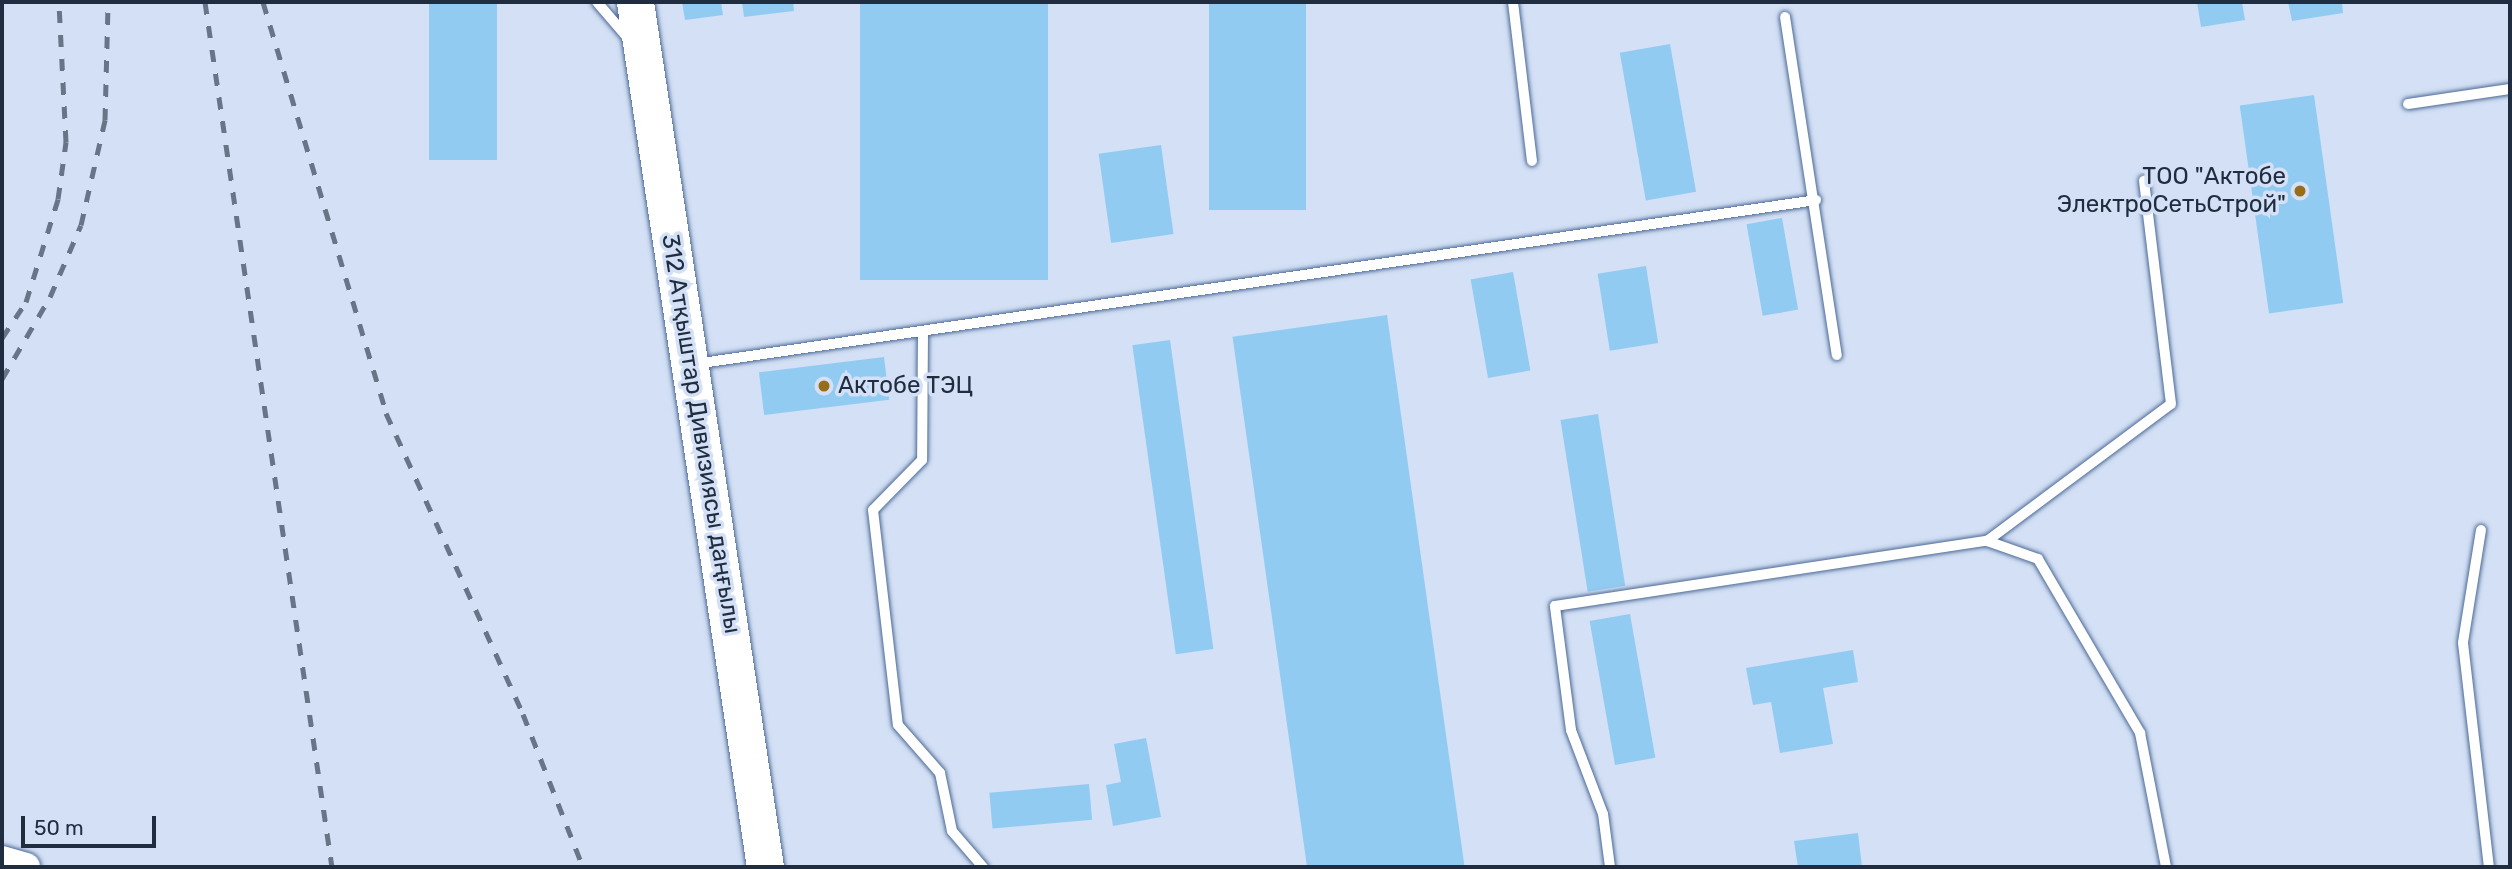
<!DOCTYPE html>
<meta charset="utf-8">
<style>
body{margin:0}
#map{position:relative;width:2512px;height:869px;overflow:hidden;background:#d3e0f5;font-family:Rubik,sans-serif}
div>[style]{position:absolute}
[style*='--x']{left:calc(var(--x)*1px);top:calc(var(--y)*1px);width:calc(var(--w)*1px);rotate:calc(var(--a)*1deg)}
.building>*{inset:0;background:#92cbf1;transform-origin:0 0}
.roads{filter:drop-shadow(0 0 2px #4c6996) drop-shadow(0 0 2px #4c6996)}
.lane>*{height:10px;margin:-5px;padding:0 5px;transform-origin:5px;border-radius:5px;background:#fff}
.secondary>*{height:28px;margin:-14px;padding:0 14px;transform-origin:14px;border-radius:14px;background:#fff}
.highway>*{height:37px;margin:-18.5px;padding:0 18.5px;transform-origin:18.5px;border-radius:18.5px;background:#fff}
.rail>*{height:5px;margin-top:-2.5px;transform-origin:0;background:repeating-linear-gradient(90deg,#687589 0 12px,transparent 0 24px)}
.dots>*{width:19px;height:19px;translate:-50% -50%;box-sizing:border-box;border:4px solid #d3e0f5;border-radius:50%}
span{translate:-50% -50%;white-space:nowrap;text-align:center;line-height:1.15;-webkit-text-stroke:7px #d3e0f5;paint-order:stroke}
.poi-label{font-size:24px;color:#202d40}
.right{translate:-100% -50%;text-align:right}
.left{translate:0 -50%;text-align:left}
.street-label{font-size:24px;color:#202d40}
.frame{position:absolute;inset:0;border:4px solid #202d40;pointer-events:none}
.scale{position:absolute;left:21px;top:816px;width:135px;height:32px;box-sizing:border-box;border:4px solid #202d40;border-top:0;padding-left:9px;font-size:21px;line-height:24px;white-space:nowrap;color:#202d40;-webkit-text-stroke:5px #d3e0f5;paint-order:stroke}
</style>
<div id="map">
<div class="building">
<div style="left:429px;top:2px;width:68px;height:158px"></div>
<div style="clip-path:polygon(682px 2px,721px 2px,723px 15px,685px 20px)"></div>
<div style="clip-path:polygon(742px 2px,793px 2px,794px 11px,744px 17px)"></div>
<div style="left:860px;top:2px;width:188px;height:278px"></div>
<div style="left:1209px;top:2px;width:97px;height:208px"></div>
<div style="clip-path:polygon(2197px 2px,2242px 2px,2245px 20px,2201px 27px)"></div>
<div style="clip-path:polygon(2288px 2px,2342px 2px,2343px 13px,2292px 21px)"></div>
<div style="left:1670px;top:44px;width:150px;height:51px;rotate:80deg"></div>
<div style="left:2314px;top:95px;width:210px;height:75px;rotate:82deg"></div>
<div style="left:1161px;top:145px;width:90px;height:63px;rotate:82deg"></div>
<div style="left:1782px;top:218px;width:93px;height:36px;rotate:80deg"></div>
<div style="left:1646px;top:266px;width:78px;height:49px;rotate:81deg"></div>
<div style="left:1513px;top:272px;width:100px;height:43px;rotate:80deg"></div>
<div style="left:1387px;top:315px;width:557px;height:156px;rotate:82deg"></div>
<div style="left:1170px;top:340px;width:312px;height:38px;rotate:82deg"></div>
<div style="left:884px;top:357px;width:43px;height:126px;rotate:83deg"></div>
<div style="left:1598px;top:414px;width:174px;height:38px;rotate:81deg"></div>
<div style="left:1630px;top:614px;width:146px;height:41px;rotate:80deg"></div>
<div style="clip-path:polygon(1853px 650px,1858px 682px,1823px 688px,1833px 744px,1780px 753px,1771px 702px,1753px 705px,1746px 668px)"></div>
<div style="clip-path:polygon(1146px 738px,1161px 817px,1113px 826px,1106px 785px,1121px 782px,1114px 744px)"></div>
<div style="left:1089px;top:784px;width:36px;height:100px;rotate:85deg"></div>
<div style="clip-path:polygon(1858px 833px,1862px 867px,1798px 867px,1794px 841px)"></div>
</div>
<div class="roads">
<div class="lane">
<div style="--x:597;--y:2;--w:48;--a:49.3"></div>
<div style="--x:1513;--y:2;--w:160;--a:83.2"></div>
<div style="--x:1785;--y:17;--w:342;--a:81.3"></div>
<div style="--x:2408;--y:104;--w:103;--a:-8.4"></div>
<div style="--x:923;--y:332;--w:128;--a:90.4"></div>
<div style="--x:922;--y:460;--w:70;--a:134.4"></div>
<div style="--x:873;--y:510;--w:216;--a:83.4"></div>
<div style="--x:898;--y:725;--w:64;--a:48.8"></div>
<div style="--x:940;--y:773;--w:59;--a:78.3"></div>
<div style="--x:952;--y:831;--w:48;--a:49.3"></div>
<div style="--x:695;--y:364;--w:1133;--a:-8.32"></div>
<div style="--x:2481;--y:530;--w:114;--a:99.1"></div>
<div style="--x:2463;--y:643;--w:226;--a:83.4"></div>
<div style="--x:1987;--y:541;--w:54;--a:19.4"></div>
<div style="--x:2038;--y:559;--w:202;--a:59.6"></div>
<div style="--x:2140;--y:733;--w:136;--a:79"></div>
<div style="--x:1610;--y:867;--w:53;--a:-97.5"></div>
<div style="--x:1603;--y:814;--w:90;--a:-110.9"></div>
<div style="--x:1571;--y:730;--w:125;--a:-97.4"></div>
<div style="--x:1555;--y:606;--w:437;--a:-8.6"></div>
<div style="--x:1987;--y:541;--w:229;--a:-36.7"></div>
<div style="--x:2171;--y:404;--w:225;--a:-96.9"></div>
</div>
<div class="secondary">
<div style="--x:2;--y:860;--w:25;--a:16"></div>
</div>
<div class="highway">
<div style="--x:635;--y:2;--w:875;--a:81.45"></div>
</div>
</div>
<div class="rail">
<div style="--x:205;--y:2;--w:874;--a:81.65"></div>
<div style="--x:263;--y:2;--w:429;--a:73.3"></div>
<div style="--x:386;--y:413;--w:331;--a:65.5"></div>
<div style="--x:523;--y:714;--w:164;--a:68.6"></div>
<div style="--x:2;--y:338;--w:43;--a:-56.3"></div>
<div style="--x:26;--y:302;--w:108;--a:-72.7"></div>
<div style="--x:58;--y:199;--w:58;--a:-82"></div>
<div style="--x:66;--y:142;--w:140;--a:-92.9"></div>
<div style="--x:2;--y:379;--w:95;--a:-59.7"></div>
<div style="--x:50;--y:297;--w:78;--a:-66.7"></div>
<div style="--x:81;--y:225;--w:108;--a:-77.1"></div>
<div style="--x:105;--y:120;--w:118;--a:-88.5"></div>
</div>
<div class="dots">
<div style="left:2300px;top:191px;background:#986d1a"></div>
<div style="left:824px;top:386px;background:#986d1a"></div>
</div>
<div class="poi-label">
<span class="right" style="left:2286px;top:191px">ТОО "Актобе<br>ЭлектроСетьСтрой"</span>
<span class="left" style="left:838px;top:386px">Актобе ТЭЦ</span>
</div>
<div class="street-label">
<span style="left:701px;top:434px;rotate:81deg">312 Атқыштар Дивизиясы даңғылы</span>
</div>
<div class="frame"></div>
<div class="scale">50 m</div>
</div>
